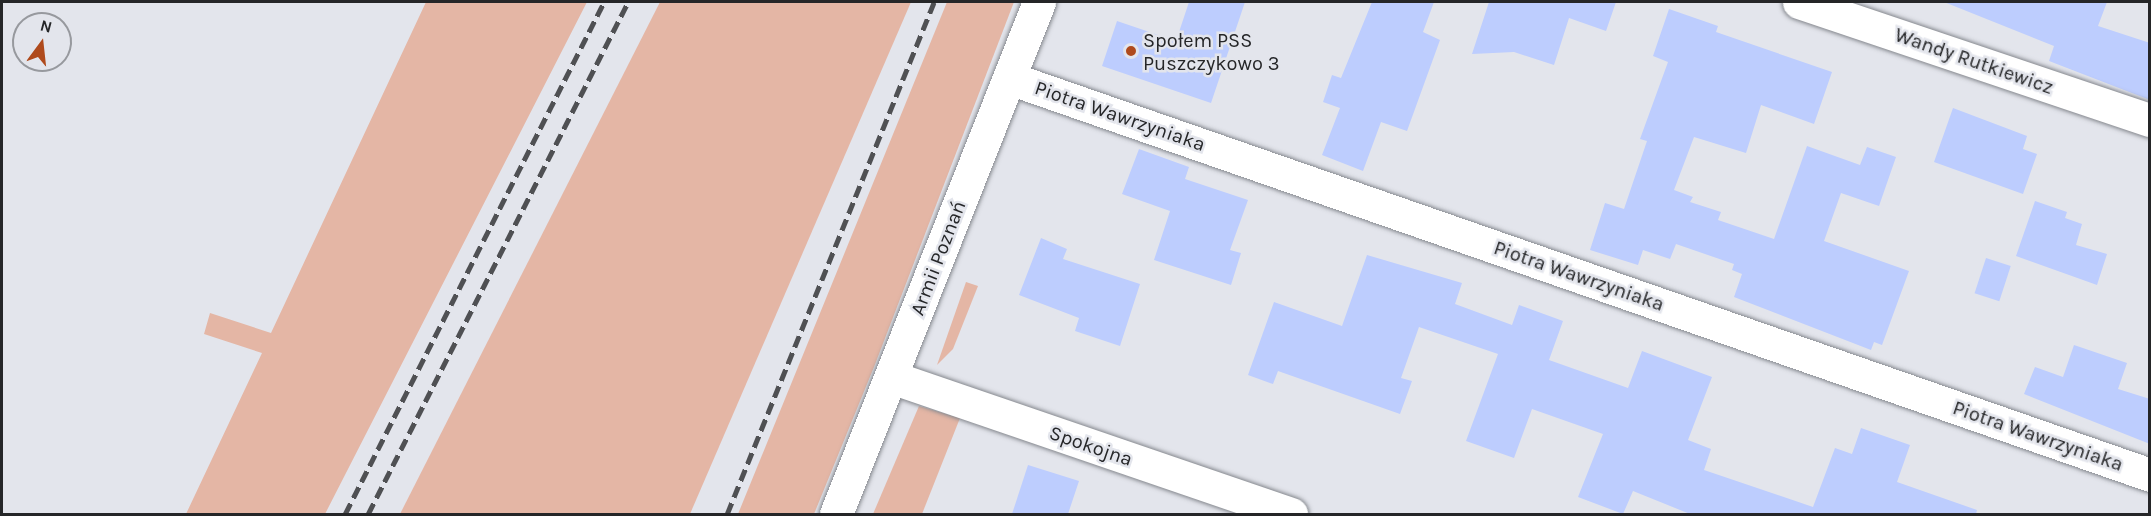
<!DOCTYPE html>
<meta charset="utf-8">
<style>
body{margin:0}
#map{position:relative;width:2151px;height:516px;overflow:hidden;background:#e3e5ec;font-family:Karla,sans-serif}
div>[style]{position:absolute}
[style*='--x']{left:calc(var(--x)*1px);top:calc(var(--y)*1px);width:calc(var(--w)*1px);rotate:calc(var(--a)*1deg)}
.green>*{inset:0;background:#e4b6a5}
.building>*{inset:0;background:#bdcdfe;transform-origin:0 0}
.roads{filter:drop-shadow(0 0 2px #85888e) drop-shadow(0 0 2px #85888e)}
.minor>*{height:33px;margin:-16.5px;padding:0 16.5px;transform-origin:16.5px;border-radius:16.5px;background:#fff}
.secondary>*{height:33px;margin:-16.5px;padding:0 16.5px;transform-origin:16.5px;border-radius:16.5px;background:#fff}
.rail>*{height:4.5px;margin-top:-2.25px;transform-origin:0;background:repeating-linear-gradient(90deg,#4f5053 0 12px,transparent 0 18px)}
.dots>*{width:16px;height:16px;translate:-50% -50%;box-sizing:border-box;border:3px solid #e3e5ec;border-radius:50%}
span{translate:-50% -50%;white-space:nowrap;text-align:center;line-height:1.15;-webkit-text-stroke:5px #e3e5ec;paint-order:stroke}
.poi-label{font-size:20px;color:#252628}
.left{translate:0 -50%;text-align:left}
.street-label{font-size:20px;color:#252628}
.frame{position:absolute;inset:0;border:3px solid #252628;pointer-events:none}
.north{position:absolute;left:12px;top:12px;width:60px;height:60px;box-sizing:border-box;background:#e3e5ec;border:2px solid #97999e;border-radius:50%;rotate:15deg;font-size:16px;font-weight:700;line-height:24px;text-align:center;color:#252628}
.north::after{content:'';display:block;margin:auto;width:21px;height:27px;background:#af4a1c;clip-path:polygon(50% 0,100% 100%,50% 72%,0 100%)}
</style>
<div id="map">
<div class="green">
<div style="clip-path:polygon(426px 2px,587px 2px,325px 514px,186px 514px,262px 353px,204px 334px,210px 313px,271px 333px)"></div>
<div style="clip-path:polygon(660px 2px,911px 2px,690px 514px,400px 514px)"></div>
<div style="clip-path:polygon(947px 2px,1014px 2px,874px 367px,814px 514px,738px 514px)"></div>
<div style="clip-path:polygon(966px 282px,978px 286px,953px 349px,937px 365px)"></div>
<div style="clip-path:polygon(919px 406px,960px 418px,922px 514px,873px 514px)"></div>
</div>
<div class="building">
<div style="clip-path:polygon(1189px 2px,1245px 2px,1211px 103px,1102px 66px,1117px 21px,1176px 41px)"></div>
<div style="clip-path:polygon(1372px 2px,1434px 2px,1423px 32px,1440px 40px,1407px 131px,1381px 122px,1363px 171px,1322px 155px,1340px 108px,1323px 102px,1332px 75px,1341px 78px)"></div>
<div style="clip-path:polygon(1489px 2px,1616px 2px,1606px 31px,1569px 18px,1554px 65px,1514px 52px,1472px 54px)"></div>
<div style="clip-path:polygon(1944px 2px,2107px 2px,2098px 26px,2150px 43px,2150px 100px,2049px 61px,2054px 46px)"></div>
<div style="clip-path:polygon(1669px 9px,1718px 26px,1716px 32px,1832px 72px,1814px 124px,1761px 105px,1746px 153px,1694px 137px,1674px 190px,1693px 197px,1690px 202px,1721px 212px,1718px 220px,1774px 239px,1807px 146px,1860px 165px,1867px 147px,1896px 157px,1879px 206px,1841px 193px,1824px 241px,1909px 271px,1882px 345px,1874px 342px,1871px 350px,1734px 297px,1742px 274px,1732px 270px,1734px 264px,1676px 244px,1670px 259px,1643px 250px,1638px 265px,1590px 250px,1605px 203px,1624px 209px,1647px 141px,1640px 139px,1668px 62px,1653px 56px)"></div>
<div style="clip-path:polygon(1953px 108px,2027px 136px,2023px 149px,2037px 154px,2023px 194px,1934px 162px)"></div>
<div style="clip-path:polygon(1139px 149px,1189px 167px,1185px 179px,1248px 200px,1230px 250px,1241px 253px,1231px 285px,1154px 260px,1170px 211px,1122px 194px)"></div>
<div style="clip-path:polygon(2035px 201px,2067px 212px,2065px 218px,2082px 224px,2076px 245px,2107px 254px,2097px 285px,2016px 256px)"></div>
<div style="clip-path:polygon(1041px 238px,1067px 249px,1063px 259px,1140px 284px,1120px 346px,1075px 331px,1079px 318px,1019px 295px)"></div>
<div style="clip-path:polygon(1367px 255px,1462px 283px,1455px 304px,1512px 325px,1519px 305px,1563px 321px,1549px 360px,1628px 388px,1642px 351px,1712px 377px,1688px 440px,1711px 449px,1704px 470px,1813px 507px,1835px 448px,1852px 454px,1861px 428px,1910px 445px,1897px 482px,1977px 510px,1976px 514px,1690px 514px,1633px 491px,1623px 514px,1578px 497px,1603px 434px,1532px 409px,1514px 458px,1466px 441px,1498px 354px,1419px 327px,1401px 378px,1412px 381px,1400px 414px,1278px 371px,1273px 384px,1248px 375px,1274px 302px,1342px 326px)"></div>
<div style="left:1986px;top:258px;width:26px;height:37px;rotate:18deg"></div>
<div style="clip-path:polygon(2074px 345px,2127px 363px,2118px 389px,2150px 399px,2150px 444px,2024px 394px,2035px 367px,2063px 377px)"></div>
<div style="clip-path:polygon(1028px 465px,1079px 481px,1068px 514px,1012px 514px)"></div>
</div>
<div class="roads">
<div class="minor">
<div style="--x:1799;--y:2;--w:370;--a:18.6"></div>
<div style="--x:1009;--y:78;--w:1208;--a:19.18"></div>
<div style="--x:891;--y:377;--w:423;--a:18.9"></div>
</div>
<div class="secondary">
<div style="--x:836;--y:514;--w:551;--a:-68.37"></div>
</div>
</div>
<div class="rail">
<div style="--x:345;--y:514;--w:574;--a:-63.17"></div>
<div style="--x:368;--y:514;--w:574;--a:-63.08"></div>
<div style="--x:727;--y:514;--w:552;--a:-67.99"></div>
</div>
<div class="dots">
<div style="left:1131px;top:51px;background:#af4a1c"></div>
</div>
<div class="poi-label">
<span class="left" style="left:1143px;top:52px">Społem PSS<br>Puszczykowo 3</span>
</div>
<div class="street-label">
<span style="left:1974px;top:61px;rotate:19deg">Wandy Rutkiewicz</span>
<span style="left:1120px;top:116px;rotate:19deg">Piotra Wawrzyniaka</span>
<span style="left:938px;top:258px;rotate:-69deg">Armii Poznań</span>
<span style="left:1579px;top:276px;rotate:19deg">Piotra Wawrzyniaka</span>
<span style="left:2038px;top:436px;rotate:19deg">Piotra Wawrzyniaka</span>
<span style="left:1091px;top:446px;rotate:19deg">Spokojna</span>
</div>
<div class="frame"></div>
<div class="north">N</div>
</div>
